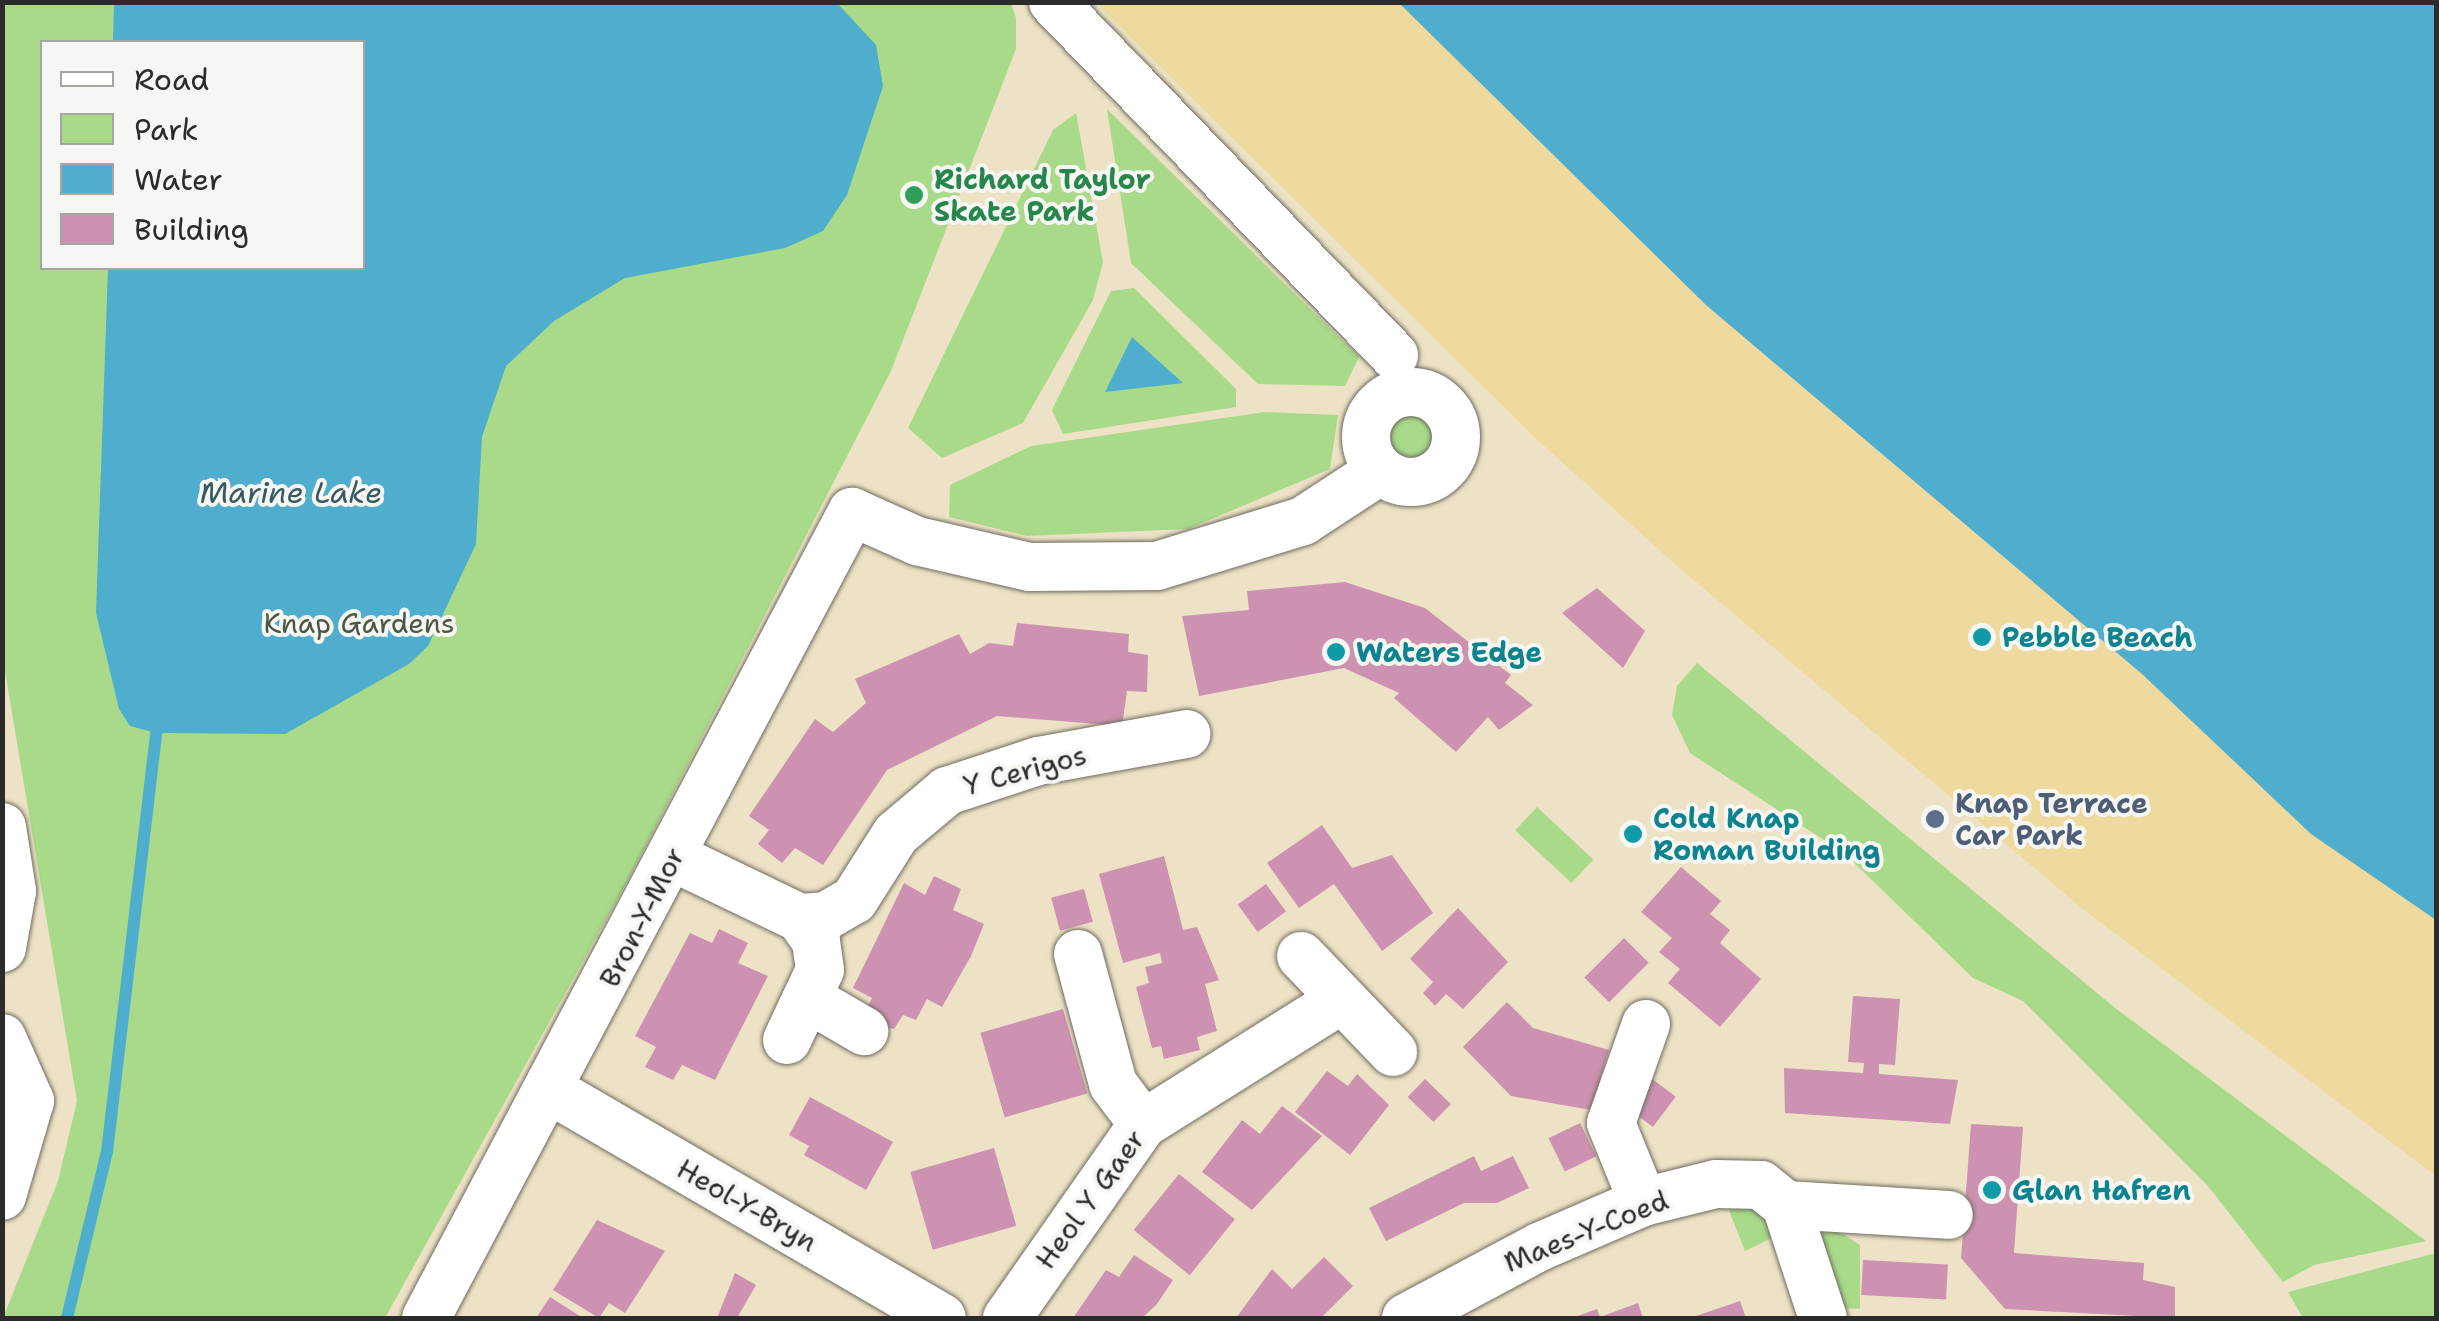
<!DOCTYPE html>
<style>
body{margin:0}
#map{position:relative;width:2439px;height:1321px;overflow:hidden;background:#ede2c5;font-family:"Shantell Sans",sans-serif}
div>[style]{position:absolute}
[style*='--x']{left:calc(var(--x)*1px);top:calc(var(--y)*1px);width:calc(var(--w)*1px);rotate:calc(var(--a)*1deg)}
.green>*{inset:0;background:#a8da89;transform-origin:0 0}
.round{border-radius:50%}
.sand>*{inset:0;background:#eeda9e}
.water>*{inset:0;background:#4fadcd}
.stream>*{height:12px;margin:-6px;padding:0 6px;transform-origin:6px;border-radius:6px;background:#4fadcd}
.building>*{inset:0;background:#cd92b1;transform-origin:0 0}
.roads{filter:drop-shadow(0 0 2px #6f6b61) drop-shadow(0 0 2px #6f6b61)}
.minor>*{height:48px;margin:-24px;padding:0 24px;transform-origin:24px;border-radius:24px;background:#fff}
.minor>.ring{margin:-24px;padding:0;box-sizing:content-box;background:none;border:48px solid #fff;border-radius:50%}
.dots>*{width:28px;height:28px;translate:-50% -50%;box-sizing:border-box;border:5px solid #f6f6f2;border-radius:50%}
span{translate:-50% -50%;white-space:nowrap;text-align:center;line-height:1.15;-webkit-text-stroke:8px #f6f6f2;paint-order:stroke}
.leisure-label{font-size:28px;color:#27864d;font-weight:700}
.left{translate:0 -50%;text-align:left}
.park-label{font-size:28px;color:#4a5742}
.culture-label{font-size:28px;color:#0d838f;font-weight:700}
.street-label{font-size:28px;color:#2b2b2b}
.service-label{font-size:28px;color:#4e5e75;font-weight:700}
.water-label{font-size:30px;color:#385864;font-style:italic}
.frame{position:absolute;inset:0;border:5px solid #2b2b2b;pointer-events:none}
.legend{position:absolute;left:40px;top:40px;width:325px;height:230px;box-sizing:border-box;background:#f6f6f2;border:2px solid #a5a5a2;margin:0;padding:12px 18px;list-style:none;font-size:30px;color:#2b2b2b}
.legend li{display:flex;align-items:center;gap:20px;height:50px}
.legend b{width:50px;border:2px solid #a5a5a2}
</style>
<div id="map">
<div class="green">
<div style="clip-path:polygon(evenodd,3px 3px,1011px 3px,1016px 18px,1016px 49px,891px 371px,628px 880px,385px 1318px,3px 1318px,58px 1181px,77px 1101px,3px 659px,3px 3px,42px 42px,362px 42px,362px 268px,42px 268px,42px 42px)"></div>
<div style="clip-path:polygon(1107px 109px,1359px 357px,1345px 386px,1258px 384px,1131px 263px)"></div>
<div style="clip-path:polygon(1076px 113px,1103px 262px,1093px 300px,1023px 423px,942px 458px,908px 428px,1053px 130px)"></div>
<div style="clip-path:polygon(1134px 288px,1236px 389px,1236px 407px,1063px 434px,1052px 410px,1111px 291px)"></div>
<div class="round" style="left:1384px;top:412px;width:52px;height:52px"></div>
<div style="clip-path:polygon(1265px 412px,1338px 415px,1330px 469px,1188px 529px,1027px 536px,949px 517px,950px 485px,1031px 446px)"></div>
<div style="clip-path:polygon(1697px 663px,2114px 1007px,2426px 1241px,2314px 1265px,2283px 1282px,2208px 1186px,2023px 1001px,1973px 978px,1844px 853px,1690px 753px,1672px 715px,1677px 686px)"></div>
<div style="left:1537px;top:807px;width:77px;height:32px;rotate:43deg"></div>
<div style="clip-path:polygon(1725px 1200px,1757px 1200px,1780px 1234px,1745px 1251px)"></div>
<div style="clip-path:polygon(1835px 1229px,1860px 1245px,1860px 1309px,1844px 1308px,1817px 1236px)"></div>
<div style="clip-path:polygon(2436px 1253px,2436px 1318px,2303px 1318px,2288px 1292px)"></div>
</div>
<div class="sand">
<div style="clip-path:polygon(1096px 3px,1574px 3px,2436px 853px,2436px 1176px,2084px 910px,1676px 565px,1532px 435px)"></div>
</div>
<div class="water">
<div style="clip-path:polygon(114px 3px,837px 3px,876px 45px,883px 86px,847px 195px,823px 231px,785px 248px,625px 278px,554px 321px,506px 366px,482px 437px,476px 544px,428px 646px,409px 664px,285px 734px,156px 733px,130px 726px,119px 709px,96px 613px,108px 268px,362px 268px,362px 42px,113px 42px)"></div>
<div style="clip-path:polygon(1399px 3px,2436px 3px,2436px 920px,2311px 834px,2142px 674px,1706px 305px)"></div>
<div style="clip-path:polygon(1132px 337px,1183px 383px,1105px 392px)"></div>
</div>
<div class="stream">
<div style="--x:67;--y:1318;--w:171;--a:-76.5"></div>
<div style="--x:107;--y:1152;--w:422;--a:-83.3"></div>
</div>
<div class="building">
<div style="clip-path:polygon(1345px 582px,1425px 608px,1511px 675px,1505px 683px,1533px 705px,1499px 730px,1488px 717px,1456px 752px,1394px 698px,1399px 693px,1344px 668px,1199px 696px,1182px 616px,1249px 610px,1247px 591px)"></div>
<div style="clip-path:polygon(1597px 588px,1645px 631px,1623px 668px,1562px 613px)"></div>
<div style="clip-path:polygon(1017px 623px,1129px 634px,1128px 652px,1148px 655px,1147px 692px,1127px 691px,1122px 726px,997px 716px,887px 770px,823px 865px,795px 848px,782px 863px,758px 844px,769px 830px,749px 816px,815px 719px,833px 732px,866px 703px,855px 679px,959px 634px,970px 654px,989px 643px,1013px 646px)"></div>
<div style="clip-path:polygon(1322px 825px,1352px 868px,1392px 855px,1433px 913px,1382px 951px,1334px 884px,1299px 908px,1267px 863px)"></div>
<div style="clip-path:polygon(1164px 856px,1183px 930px,1197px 927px,1219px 980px,1205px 984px,1217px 1031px,1197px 1037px,1200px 1050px,1164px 1059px,1161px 1046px,1152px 1048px,1136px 987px,1149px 983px,1145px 967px,1162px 963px,1160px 953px,1123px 963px,1099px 874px)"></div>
<div style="clip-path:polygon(1681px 867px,1721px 901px,1710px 914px,1730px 930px,1720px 943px,1761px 979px,1720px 1027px,1668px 983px,1680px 969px,1659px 952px,1672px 938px,1641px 912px)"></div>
<div style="clip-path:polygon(934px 876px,961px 889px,953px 910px,984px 924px,971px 956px,942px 1007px,927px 999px,916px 1020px,903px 1015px,894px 1029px,863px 1019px,872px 998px,853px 988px,904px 883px,925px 895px)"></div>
<div style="left:1266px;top:884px;width:34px;height:35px;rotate:54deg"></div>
<div style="left:1084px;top:889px;width:34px;height:34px;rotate:75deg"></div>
<div style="clip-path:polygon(1458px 908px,1508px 962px,1463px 1009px,1446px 994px,1435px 1006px,1423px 993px,1433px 982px,1410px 959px)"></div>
<div style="clip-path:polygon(719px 929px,748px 943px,738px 963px,768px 976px,715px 1080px,682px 1065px,673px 1080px,645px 1067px,656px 1047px,635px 1036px,690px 933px,712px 943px)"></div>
<div style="left:1624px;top:938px;width:35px;height:56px;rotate:45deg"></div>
<div style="clip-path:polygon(1853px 996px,1900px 999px,1895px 1065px,1879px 1064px,1879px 1074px,1958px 1080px,1950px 1124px,1785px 1113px,1784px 1068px,1863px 1073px,1864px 1063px,1848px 1062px)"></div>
<div style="clip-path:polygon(1507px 1002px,1533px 1028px,1609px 1050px,1591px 1110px,1511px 1096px,1463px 1047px)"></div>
<div style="left:1063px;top:1009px;width:88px;height:86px;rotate:74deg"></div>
<div style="clip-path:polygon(1327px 1071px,1348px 1086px,1357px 1074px,1389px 1105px,1350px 1155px,1295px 1112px)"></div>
<div style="left:1647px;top:1075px;width:36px;height:38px;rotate:37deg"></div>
<div style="left:1425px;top:1079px;width:36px;height:25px;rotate:44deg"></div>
<div style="clip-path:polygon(810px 1097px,893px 1142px,866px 1190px,804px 1155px,809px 1146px,789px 1135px)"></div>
<div style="clip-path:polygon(1282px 1106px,1322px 1136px,1252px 1210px,1202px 1172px,1242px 1120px,1260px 1134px)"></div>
<div style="left:1580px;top:1123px;width:37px;height:35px;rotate:64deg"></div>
<div style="clip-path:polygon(1971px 1124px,2023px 1127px,2014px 1253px,2144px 1263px,2143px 1280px,2175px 1287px,2175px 1318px,2005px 1309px,1961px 1258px)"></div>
<div style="left:994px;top:1148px;width:81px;height:87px;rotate:74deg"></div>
<div style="clip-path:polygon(1474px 1156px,1481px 1171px,1513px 1156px,1529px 1188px,1497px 1203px,1464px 1203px,1386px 1241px,1369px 1208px)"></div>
<div style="left:1179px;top:1174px;width:72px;height:72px;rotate:39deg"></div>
<div style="clip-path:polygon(597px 1220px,665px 1251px,625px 1313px,609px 1303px,599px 1318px,553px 1290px)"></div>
<div style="clip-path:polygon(1134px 1255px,1173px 1280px,1157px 1304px,1142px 1318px,1073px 1318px,1106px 1270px,1119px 1277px)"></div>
<div style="clip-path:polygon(1324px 1257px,1353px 1286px,1321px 1318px,1236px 1318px,1272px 1269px,1292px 1289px)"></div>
<div style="left:1863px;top:1260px;width:85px;height:35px;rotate:3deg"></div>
<div style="clip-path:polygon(735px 1273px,756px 1285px,737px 1318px,717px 1318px)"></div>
<div style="clip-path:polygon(550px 1297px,583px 1318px,536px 1318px)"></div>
<div style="clip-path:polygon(1740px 1301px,1746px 1318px,1690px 1318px)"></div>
<div style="clip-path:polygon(1638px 1303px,1643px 1318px,1572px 1318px,1597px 1309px,1600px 1317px)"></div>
</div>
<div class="roads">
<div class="minor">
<div style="--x:1053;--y:2;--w:491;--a:46"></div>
<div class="ring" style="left:1366px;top:392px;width:42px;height:42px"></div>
<div style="--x:2;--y:827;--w:65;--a:81.1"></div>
<div style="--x:12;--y:891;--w:58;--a:100"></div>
<div style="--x:673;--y:857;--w:141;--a:25.7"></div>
<div style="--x:800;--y:918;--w:26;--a:-4"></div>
<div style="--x:826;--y:916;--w:32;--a:-30"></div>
<div style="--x:854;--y:900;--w:78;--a:-57.5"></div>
<div style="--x:896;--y:834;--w:67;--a:-40.1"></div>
<div style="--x:947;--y:791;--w:96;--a:-18.2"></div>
<div style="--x:1038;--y:761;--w:151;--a:-10.3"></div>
<div style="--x:1078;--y:954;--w:135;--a:74.9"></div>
<div style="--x:1113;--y:1084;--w:50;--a:53.1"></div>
<div style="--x:1301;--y:956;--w:133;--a:46.2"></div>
<div style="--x:809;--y:999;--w:64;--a:30.2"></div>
<div style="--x:2;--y:1038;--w:69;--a:66"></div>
<div style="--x:30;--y:1101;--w:99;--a:106.4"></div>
<div style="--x:787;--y:1040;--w:77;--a:-64.8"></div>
<div style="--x:820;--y:970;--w:29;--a:-98"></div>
<div style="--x:816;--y:941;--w:28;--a:-125"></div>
<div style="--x:552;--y:1091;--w:451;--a:30.2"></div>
<div style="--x:1643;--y:1202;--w:85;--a:-112.1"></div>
<div style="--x:1611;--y:1123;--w:105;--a:-70.5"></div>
<div style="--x:1786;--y:1205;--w:119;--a:71.9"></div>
<div style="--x:426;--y:1318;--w:912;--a:-62.14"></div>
<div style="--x:852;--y:512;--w:71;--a:24"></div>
<div style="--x:917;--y:541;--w:116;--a:13"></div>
<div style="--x:1030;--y:567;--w:127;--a:-0.5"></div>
<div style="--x:1157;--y:566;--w:153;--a:-17.1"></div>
<div style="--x:1303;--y:521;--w:90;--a:-33.2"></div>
<div style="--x:1007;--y:1318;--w:237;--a:-55"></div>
<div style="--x:1143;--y:1124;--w:234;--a:-32.1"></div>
<div style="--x:1406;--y:1318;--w:151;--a:-28.1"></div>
<div style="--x:1539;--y:1247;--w:113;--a:-23.4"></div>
<div style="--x:1643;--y:1202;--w:75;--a:-13.9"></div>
<div style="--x:1716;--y:1184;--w:45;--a:1.3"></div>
<div style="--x:1761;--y:1185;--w:32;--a:39"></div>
<div style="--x:1786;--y:1205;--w:163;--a:3.5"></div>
</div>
</div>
<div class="dots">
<div style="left:914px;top:195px;background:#2e9e5b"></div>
<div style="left:1982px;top:637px;background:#0f9aa8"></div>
<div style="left:1336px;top:652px;background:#0f9aa8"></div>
<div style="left:1935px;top:819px;background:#5c6f8a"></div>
<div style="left:1633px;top:834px;background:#0f9aa8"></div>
<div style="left:1992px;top:1190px;background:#0f9aa8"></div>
</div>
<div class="leisure-label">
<span class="left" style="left:934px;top:195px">Richard Taylor<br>Skate Park</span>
</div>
<div class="park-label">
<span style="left:359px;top:623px">Knap Gardens</span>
</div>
<div class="culture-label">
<span class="left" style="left:2002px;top:637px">Pebble Beach</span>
<span class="left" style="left:1356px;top:652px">Waters Edge</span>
<span class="left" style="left:1653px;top:834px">Cold Knap<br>Roman Building</span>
<span class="left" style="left:2012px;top:1190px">Glan Hafren</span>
</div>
<div class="street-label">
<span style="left:1025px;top:770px;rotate:-15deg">Y Cerigos</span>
<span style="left:642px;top:917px;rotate:-63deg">Bron-Y-Mor</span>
<span style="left:1090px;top:1199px;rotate:-54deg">Heol Y Gaer</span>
<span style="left:747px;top:1205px;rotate:30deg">Heol-Y-Bryn</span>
<span style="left:1586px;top:1231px;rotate:-22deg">Maes-Y-Coed</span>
</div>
<div class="service-label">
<span class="left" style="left:1955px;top:819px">Knap Terrace<br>Car Park</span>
</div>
<div class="water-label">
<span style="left:291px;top:493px">Marine Lake</span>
</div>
<div class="frame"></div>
<ul class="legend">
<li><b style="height:12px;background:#fff"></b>Road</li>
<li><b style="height:28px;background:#a8da89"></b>Park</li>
<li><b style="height:28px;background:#4fadcd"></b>Water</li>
<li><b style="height:28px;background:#cd92b1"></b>Building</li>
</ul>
</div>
